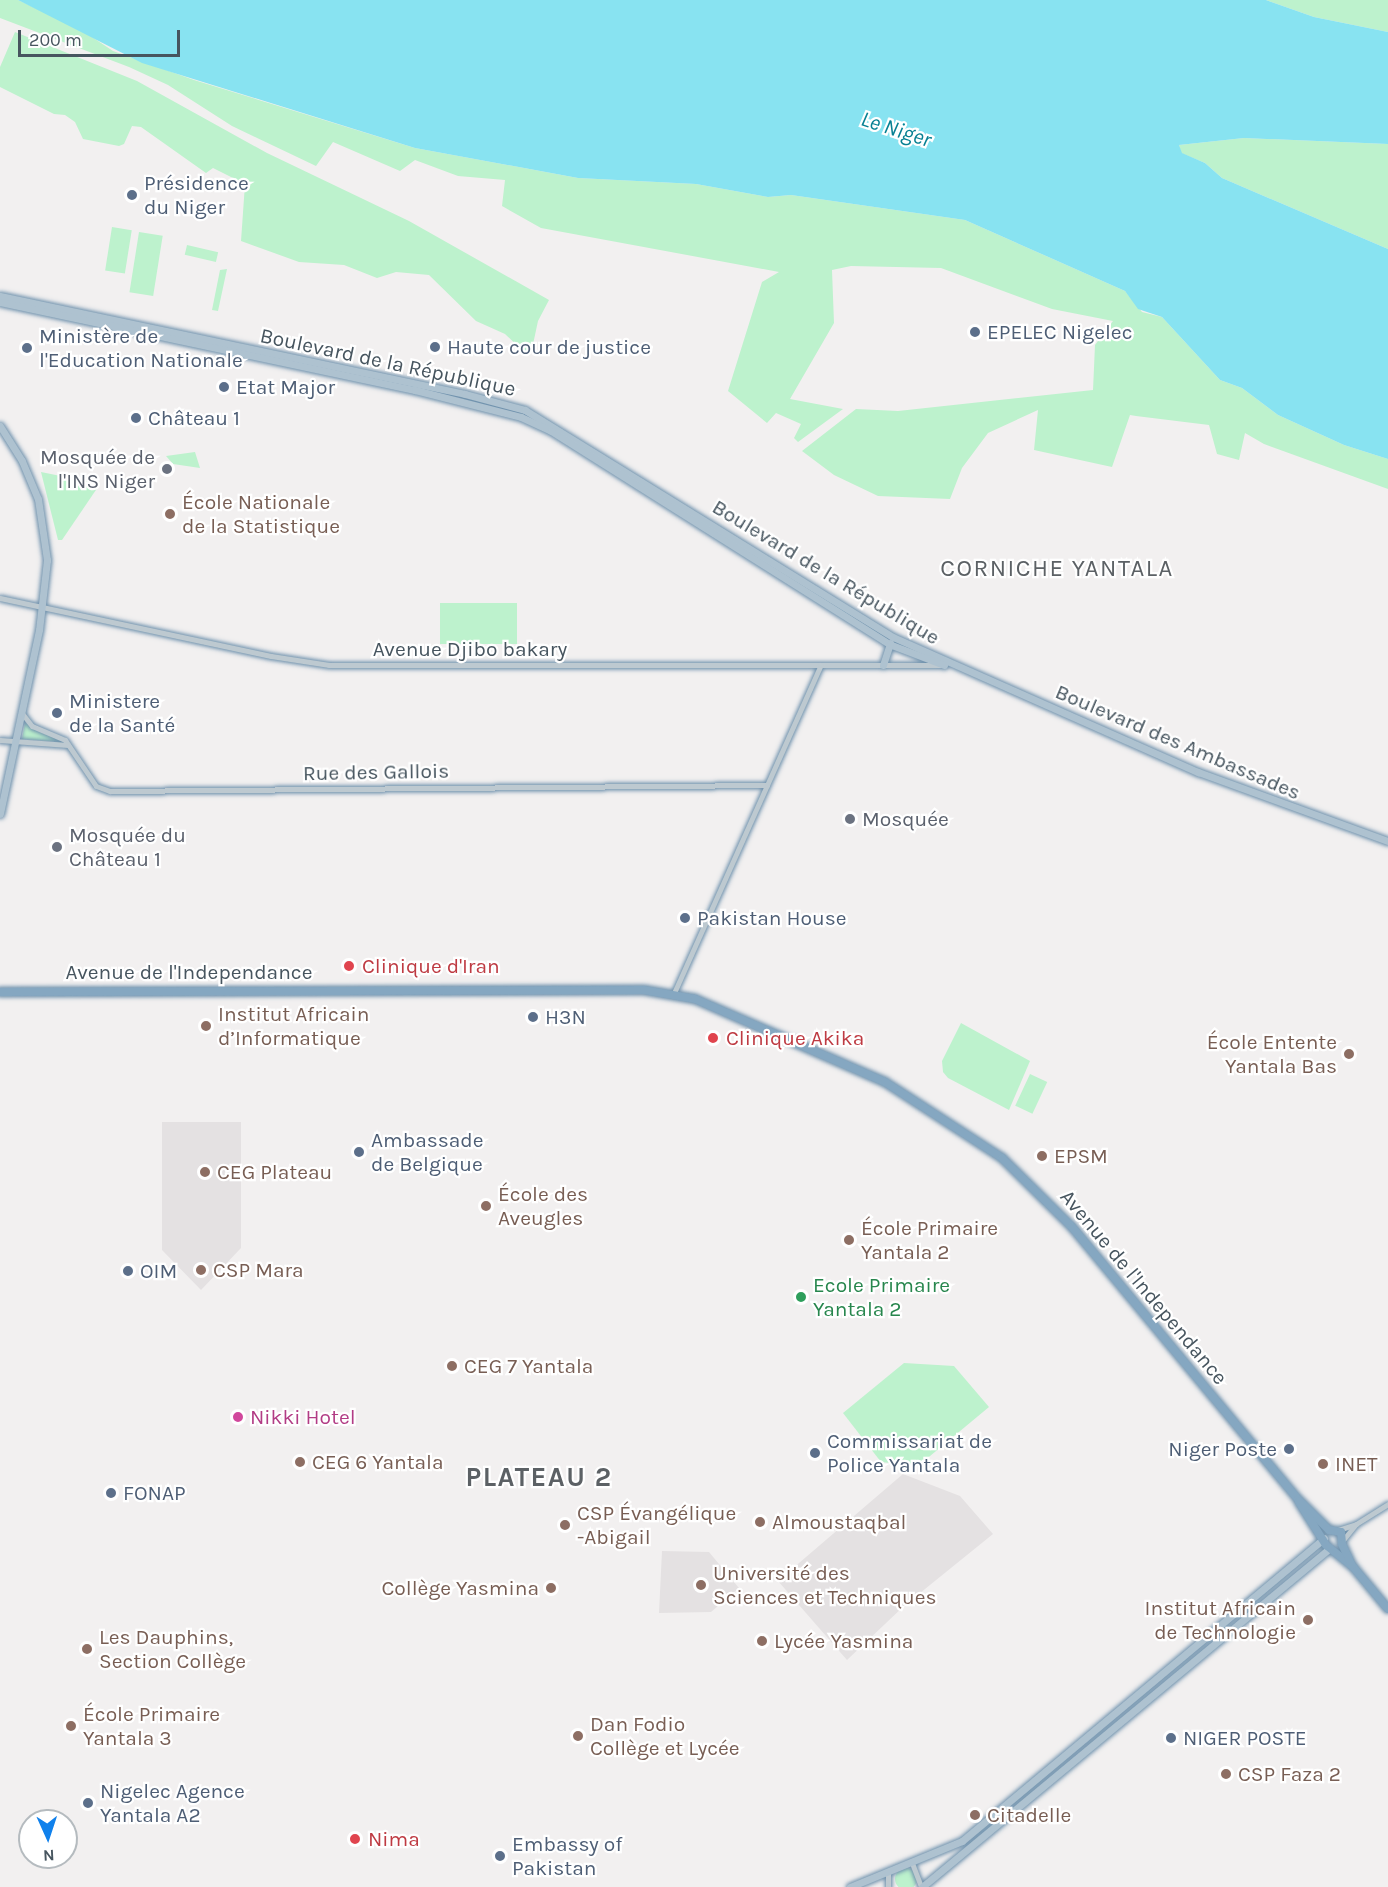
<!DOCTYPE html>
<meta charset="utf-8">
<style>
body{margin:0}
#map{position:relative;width:1388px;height:1887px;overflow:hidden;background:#f2f0f0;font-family:Karla,sans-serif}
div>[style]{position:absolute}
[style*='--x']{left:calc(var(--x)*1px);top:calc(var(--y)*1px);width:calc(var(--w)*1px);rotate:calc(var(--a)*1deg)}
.education>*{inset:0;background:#e4e1e2}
.green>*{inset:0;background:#bdf2cd;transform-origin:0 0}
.round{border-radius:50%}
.water>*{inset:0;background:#88e3f1}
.roads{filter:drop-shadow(0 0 2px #7092ad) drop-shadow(0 0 2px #7092ad)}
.minor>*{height:5px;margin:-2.5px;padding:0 2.5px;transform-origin:2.5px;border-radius:2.5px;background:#bdc9d0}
.major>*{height:7px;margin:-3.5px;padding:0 3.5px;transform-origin:3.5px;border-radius:3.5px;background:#aec2d0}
.highway>*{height:8px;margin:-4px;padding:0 4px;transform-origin:4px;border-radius:4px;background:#85a7c1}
.dots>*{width:16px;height:16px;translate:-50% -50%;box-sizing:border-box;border:3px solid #fff;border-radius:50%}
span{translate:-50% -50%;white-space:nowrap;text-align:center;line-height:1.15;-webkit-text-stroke:4.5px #fff;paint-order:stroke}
.service-label{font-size:21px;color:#4e5e75}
.left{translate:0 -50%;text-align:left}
.right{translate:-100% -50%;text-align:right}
.street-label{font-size:21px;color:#47555f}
.worship-label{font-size:21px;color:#5b616d}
.education-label{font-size:21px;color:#785e54}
.health-label{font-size:21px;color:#be3a42}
.leisure-label{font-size:21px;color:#27864d}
.hotel-label{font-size:21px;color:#b23c85}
.water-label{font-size:22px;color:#078093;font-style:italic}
.quarter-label{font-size:24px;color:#5c6165;letter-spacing:1.5px}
.district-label{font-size:27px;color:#5c6165;font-weight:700;letter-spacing:1.5px}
.north{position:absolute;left:18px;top:1809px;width:60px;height:60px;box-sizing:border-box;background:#fff;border:2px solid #b5bbbf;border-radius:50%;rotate:177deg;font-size:16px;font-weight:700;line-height:24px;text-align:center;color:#47555f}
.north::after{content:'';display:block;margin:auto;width:21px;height:27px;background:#1081ec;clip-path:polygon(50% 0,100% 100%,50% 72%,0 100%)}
.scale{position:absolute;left:18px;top:30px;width:162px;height:27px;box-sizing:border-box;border:3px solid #47555f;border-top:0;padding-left:8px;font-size:18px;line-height:21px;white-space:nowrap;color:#47555f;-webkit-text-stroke:4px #fff;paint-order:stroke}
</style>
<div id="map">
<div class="education">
<div style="clip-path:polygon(162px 1122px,241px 1122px,241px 1248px,201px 1290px,162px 1250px)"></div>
<div style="clip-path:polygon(903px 1474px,960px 1496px,993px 1534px,904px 1606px,847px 1660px,778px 1581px)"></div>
<div style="clip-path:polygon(662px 1551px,709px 1552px,739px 1588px,711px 1612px,659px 1613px)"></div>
</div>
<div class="green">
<div style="clip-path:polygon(0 0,18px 0,80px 29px,113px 51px,194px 80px,415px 148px,578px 178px,696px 184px,768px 197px,791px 195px,965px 220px,1125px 291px,1142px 312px,1162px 317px,1220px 380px,1242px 388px,1278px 415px,1344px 445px,1388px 459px,1388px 489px,1264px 444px,1245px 433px,1239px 460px,1217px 454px,1209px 425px,1136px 416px,1130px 415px,1112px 467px,1034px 450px,1038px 410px,988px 433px,962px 468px,950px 499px,878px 496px,834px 475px,802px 451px,856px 409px,898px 411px,1093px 390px,1095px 345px,1113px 321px,1052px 309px,941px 268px,851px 266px,832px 270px,834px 323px,790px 399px,843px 409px,798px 442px,794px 438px,801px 424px,776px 413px,767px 423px,728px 391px,762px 282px,779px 272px,541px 228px,502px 206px,505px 180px,458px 176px,415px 160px,400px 171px,333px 142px,316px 166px,232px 126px,168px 85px,129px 67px,0 18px)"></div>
<div style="clip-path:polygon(1266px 0,1388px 0,1388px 32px,1314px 17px)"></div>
<div style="clip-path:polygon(15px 32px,137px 81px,267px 153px,409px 221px,549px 300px,538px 321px,532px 349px,524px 352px,505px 334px,476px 321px,429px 275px,396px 272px,377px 278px,344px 265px,299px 262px,241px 241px,245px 184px,213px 168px,206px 173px,141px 127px,132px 126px,124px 144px,119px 146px,83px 139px,75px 122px,65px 115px,54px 114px,0 87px,0 67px)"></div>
<div style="clip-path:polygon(1244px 138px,1388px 144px,1388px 249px,1222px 178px,1205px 163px,1181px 153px,1179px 145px)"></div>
<div style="left:112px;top:227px;width:20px;height:44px;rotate:9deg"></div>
<div style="left:139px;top:232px;width:24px;height:61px;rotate:9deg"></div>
<div style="left:187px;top:245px;width:32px;height:10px;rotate:13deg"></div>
<div style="clip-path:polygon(227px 269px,218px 311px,212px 310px,220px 270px)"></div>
<div style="clip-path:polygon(195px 452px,200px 468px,173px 464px,166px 456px)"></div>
<div style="clip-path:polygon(41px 472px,100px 484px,62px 540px,58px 540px)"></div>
<div style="left:440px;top:603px;width:77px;height:41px"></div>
<div style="clip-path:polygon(25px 723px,62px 740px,61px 742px,22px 739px)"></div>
<div style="clip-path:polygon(961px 1023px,1030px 1061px,1009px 1110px,948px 1078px,943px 1072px,942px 1061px)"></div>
<div style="left:1030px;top:1074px;width:19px;height:35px;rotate:25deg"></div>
<div style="clip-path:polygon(904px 1363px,954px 1366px,989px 1407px,918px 1466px,881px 1462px,843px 1413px)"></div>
<div class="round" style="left:895px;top:1868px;width:22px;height:22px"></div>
</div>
<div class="water">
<div style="clip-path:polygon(18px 0,1266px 0,1314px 17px,1388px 32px,1388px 144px,1244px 138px,1179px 145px,1182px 153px,1205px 163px,1222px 178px,1388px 249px,1388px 459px,1344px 445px,1278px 415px,1242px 388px,1220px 380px,1162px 317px,1138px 309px,1125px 291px,965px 220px,791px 195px,768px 197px,696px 184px,578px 178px,415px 148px,142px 63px)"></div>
</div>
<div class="roads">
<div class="minor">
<div style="--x:0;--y:598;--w:277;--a:12.1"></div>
<div style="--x:271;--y:656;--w:59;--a:8.8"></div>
<div style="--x:329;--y:665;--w:613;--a:0"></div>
<div style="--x:21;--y:712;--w:18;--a:52"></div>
<div style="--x:32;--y:726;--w:36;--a:23"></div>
<div style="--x:65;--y:740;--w:55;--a:56"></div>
<div style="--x:96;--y:786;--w:15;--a:20"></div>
<div style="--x:110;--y:791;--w:657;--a:-0.52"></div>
<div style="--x:0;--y:740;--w:68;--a:4.2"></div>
<div style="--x:674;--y:993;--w:359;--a:-65.9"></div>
<div style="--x:1338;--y:1530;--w:19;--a:-18"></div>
<div style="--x:1356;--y:1524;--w:38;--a:-32"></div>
<div style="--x:1343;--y:1540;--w:19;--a:-51"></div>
<div style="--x:912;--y:1863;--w:26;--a:69"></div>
<div style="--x:888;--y:1873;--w:14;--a:90"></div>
</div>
<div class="major">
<div style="--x:0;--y:296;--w:475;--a:11.9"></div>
<div style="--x:465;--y:394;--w:62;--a:14.9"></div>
<div style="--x:525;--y:410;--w:432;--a:31.7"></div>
<div style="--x:893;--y:637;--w:334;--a:23.9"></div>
<div style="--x:1198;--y:772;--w:202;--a:20"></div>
<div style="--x:0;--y:302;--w:424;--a:12"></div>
<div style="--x:415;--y:390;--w:109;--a:14.3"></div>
<div style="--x:521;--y:417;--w:33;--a:25"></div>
<div style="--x:551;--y:431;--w:400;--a:32.2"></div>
<div style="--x:889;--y:644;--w:59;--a:20.9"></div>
<div style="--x:0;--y:426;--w:41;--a:57.8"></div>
<div style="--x:22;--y:461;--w:41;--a:67.2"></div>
<div style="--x:38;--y:499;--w:62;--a:81.6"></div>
<div style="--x:47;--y:560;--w:70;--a:96.5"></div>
<div style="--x:39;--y:630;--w:188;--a:102"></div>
<div style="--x:883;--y:665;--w:23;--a:-72"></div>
<div style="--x:850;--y:1887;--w:121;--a:-22.3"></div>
<div style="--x:962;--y:1841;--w:472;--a:-39.9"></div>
<div style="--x:922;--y:1887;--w:530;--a:-39.72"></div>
</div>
<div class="highway">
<div style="--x:0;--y:992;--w:644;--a:-0.18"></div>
<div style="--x:644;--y:990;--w:52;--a:10"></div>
<div style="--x:695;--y:999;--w:207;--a:23.6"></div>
<div style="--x:885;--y:1082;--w:140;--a:33"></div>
<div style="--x:1002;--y:1158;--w:98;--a:44.6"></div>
<div style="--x:1072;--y:1227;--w:354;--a:50.3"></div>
<div style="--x:1298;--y:1499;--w:44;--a:45"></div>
<div style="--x:1299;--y:1502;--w:51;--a:57.9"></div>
<div style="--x:1326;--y:1545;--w:36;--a:39"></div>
<div style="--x:1354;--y:1568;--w:53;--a:50.3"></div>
<div style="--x:1329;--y:1530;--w:12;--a:9"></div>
<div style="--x:1341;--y:1532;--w:12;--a:85"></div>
<div style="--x:1342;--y:1544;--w:23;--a:65"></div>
</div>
</div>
<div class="dots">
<div style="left:132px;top:195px;background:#5c6f8a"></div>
<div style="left:975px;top:332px;background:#5c6f8a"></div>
<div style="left:435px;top:347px;background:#5c6f8a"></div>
<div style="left:27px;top:348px;background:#5c6f8a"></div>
<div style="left:224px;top:387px;background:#5c6f8a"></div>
<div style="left:136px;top:418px;background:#5c6f8a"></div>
<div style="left:167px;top:469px;background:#6b7280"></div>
<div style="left:170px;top:514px;background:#8d6e63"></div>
<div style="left:57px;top:713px;background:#5c6f8a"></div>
<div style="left:850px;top:819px;background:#6b7280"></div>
<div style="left:57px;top:847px;background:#6b7280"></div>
<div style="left:685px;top:918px;background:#5c6f8a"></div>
<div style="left:349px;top:966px;background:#e0444e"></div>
<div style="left:533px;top:1017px;background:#5c6f8a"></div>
<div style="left:206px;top:1026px;background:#8d6e63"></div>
<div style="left:713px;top:1038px;background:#e0444e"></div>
<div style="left:1349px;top:1054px;background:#8d6e63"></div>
<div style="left:359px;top:1152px;background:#5c6f8a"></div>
<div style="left:1042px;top:1156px;background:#8d6e63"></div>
<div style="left:205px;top:1172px;background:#8d6e63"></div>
<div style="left:486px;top:1206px;background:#8d6e63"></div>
<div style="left:849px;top:1240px;background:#8d6e63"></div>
<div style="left:201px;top:1270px;background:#8d6e63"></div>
<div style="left:128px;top:1271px;background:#5c6f8a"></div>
<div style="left:801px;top:1297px;background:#2e9e5b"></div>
<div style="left:452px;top:1366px;background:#8d6e63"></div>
<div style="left:238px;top:1417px;background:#d1479c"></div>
<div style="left:1289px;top:1449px;background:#5c6f8a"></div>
<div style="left:815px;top:1453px;background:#5c6f8a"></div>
<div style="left:300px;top:1462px;background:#8d6e63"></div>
<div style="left:1323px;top:1464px;background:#8d6e63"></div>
<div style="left:111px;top:1493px;background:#5c6f8a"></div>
<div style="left:760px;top:1522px;background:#8d6e63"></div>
<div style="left:565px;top:1525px;background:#8d6e63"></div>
<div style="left:701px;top:1585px;background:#8d6e63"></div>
<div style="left:551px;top:1588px;background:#8d6e63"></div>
<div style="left:1308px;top:1620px;background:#8d6e63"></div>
<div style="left:762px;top:1641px;background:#8d6e63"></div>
<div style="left:87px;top:1649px;background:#8d6e63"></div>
<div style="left:71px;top:1726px;background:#8d6e63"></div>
<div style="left:578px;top:1736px;background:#8d6e63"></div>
<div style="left:1171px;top:1738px;background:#5c6f8a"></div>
<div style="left:1226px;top:1774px;background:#8d6e63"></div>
<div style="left:88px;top:1803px;background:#5c6f8a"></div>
<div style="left:975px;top:1815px;background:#8d6e63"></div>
<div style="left:355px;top:1839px;background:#e0444e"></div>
<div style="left:500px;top:1856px;background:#5c6f8a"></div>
</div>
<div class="service-label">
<span class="left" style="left:144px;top:195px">Présidence<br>du Niger</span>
<span class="left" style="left:987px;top:332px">EPELEC Nigelec</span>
<span class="left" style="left:39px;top:348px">Ministère de<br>l'Education Nationale</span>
<span class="left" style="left:447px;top:347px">Haute cour de justice</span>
<span class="left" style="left:236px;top:387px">Etat Major</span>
<span class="left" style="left:148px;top:418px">Château 1</span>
<span class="left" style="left:69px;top:713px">Ministere<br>de la Santé</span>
<span class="left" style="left:697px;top:918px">Pakistan House</span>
<span class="left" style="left:545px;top:1017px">H3N</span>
<span class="left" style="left:371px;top:1152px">Ambassade<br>de Belgique</span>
<span class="left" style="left:140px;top:1271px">OIM</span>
<span class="left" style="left:827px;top:1453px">Commissariat de<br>Police Yantala</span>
<span class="right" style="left:1277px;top:1449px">Niger Poste</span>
<span class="left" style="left:123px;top:1493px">FONAP</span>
<span class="left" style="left:1183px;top:1738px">NIGER POSTE</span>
<span class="left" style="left:100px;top:1803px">Nigelec Agence<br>Yantala A2</span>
<span class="left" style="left:512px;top:1856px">Embassy of<br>Pakistan</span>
</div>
<div class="street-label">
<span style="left:388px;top:362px;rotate:12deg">Boulevard de la République</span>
<span style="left:826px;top:572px;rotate:31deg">Boulevard de la République</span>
<span style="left:470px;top:649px">Avenue Djibo bakary</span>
<span style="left:1178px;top:742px;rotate:23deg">Boulevard des Ambassades</span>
<span style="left:376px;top:772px;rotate:-1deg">Rue des Gallois</span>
<span style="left:189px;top:972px">Avenue de l'Independance</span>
<span style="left:1144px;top:1287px;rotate:50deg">Avenue de l'Independance</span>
</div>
<div class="worship-label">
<span class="right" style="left:155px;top:469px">Mosquée de<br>l'INS Niger</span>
<span class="left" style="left:862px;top:819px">Mosquée</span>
<span class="left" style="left:69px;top:847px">Mosquée du<br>Château 1</span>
</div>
<div class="education-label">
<span class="left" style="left:182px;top:514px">École Nationale<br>de la Statistique</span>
<span class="left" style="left:218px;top:1026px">Institut Africain<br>d’Informatique</span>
<span class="right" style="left:1337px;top:1054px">École Entente<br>Yantala Bas</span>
<span class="left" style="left:1054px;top:1156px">EPSM</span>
<span class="left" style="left:217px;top:1172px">CEG Plateau</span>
<span class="left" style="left:498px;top:1206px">École des<br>Aveugles</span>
<span class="left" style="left:861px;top:1240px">École Primaire<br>Yantala 2</span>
<span class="left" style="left:213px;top:1270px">CSP Mara</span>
<span class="left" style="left:464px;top:1366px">CEG 7 Yantala</span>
<span class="left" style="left:312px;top:1462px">CEG 6 Yantala</span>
<span class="left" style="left:1335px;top:1464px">INET</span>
<span class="left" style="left:577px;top:1525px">CSP Évangélique<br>-Abigail</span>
<span class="left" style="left:772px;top:1522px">Almoustaqbal</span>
<span class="left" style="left:713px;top:1585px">Université des<br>Sciences et Techniques</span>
<span class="right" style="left:539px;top:1588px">Collège Yasmina</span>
<span class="right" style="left:1296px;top:1620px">Institut Africain<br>de Technologie</span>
<span class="left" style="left:99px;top:1649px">Les Dauphins,<br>Section Collège</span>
<span class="left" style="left:774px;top:1641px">Lycée Yasmina</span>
<span class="left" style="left:83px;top:1726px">École Primaire<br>Yantala 3</span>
<span class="left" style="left:590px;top:1736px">Dan Fodio<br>Collège et Lycée</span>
<span class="left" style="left:1238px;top:1774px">CSP Faza 2</span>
<span class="left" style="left:987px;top:1815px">Citadelle</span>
</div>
<div class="health-label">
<span class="left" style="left:362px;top:966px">Clinique d'Iran</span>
<span class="left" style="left:726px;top:1038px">Clinique Akika</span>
<span class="left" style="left:368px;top:1839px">Nima</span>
</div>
<div class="leisure-label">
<span class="left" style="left:813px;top:1297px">Ecole Primaire<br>Yantala 2</span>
</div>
<div class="hotel-label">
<span class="left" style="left:250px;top:1417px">Nikki Hotel</span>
</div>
<div class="water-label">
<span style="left:896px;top:130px;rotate:18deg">Le Niger</span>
</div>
<div class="quarter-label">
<span style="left:1057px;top:569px">CORNICHE YANTALA</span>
</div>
<div class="district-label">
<span style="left:539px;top:1478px">PLATEAU 2</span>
</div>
<div class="north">N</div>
<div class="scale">200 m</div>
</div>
